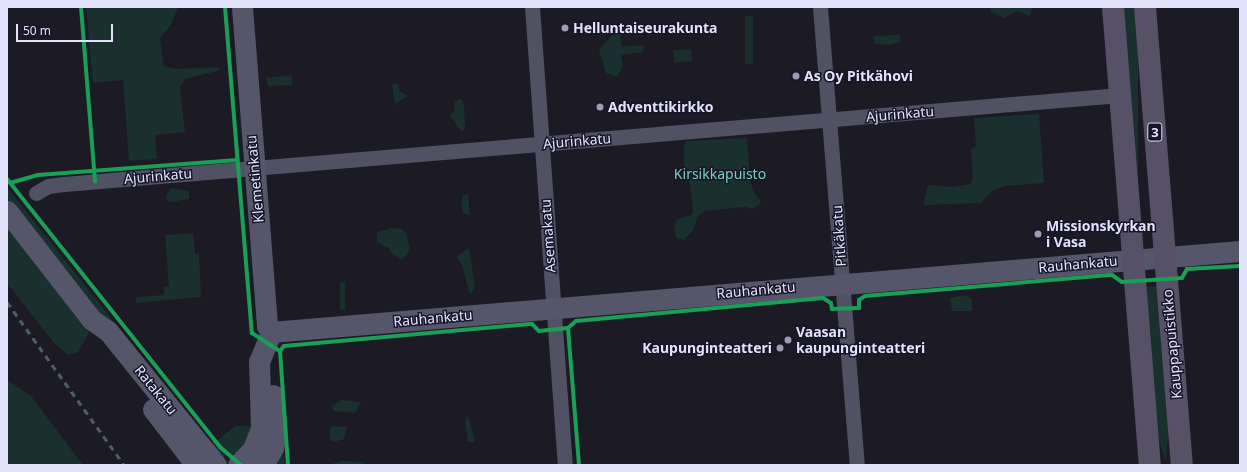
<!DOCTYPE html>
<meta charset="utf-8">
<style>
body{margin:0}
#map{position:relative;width:1247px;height:472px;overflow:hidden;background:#1b1a25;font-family:"Noto Sans",sans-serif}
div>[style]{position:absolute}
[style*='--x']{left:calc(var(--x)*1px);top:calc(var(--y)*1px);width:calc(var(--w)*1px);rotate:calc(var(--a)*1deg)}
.green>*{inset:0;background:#19302f;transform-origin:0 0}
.street>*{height:15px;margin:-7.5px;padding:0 7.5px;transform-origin:7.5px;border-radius:7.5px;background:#515164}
.secondary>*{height:21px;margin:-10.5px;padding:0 10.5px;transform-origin:10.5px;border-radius:10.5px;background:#555669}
.primary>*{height:22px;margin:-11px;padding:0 11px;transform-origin:11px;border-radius:11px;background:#575168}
.rail>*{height:3px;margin-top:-1.5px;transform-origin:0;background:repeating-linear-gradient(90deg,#4b5d6b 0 6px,transparent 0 11px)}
.cycleway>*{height:4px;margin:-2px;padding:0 2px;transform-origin:2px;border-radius:2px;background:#1a9f57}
.dots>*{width:11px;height:11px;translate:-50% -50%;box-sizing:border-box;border:2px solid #17152a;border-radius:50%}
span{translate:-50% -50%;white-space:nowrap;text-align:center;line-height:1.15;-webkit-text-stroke:3px #17152a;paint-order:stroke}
.shield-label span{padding:1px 3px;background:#17152a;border:1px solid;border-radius:3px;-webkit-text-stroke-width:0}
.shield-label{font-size:13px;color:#e3e2fb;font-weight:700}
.poi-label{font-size:14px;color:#e3e2fb;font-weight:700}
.left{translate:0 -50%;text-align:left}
.right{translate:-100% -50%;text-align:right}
.street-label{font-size:14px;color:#e3e2fb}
.park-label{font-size:14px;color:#76d2b6}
.frame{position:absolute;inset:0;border:8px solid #e3e2fb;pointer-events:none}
.scale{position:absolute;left:16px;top:24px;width:97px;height:18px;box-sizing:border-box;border:2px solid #e3e2fb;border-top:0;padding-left:5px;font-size:12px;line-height:14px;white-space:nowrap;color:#e3e2fb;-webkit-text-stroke:3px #17152a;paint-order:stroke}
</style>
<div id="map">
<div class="green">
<div style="clip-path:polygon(86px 7px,178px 7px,171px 25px,160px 38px,164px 67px,178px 69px,218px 67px,221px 70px,185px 79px,180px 87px,185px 132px,155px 135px,157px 159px,129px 161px,123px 80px,93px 83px)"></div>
<div style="clip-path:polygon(991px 7px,1031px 7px,1032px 10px,1030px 16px,1017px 11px,1004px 18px,991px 12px)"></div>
<div style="left:1121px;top:7px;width:17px;height:227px"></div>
<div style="left:745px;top:16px;width:8px;height:48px"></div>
<div style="clip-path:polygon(619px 27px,622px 47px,644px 45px,643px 52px,621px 55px,623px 66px,617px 77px,606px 73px,599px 50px)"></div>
<div style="clip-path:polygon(900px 35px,900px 42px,889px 45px,875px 44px,873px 36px)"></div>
<div style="left:691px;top:49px;width:12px;height:18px;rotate:85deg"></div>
<div style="clip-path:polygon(290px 75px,292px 77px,292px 85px,268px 86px,266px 78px)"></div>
<div style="clip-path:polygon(392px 84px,398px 84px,400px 91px,407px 96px,395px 105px)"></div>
<div style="clip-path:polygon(461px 99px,464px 104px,465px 128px,462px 132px,449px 115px,454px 112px,455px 101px)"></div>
<div style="clip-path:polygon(1039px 114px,1044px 183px,1005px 186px,992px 191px,981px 203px,923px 205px,928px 185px,952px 187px,970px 184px,973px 178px,971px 149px,976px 146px,974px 118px)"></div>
<div style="clip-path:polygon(747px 138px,750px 178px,753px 191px,761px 201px,759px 205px,752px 209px,745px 207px,704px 211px,697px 217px,694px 229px,684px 240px,677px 238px,674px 230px,676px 220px,691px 215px,693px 211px,690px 184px,684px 174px,684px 146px,686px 141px)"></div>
<div style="clip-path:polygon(7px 187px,210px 443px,218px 440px,235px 426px,251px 426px,248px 441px,237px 454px,220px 457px,82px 296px,7px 200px)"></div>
<div style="clip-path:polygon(171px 188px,189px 191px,189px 199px,170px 202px,165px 198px)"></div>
<div style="clip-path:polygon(468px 194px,470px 215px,463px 213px,461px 204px,463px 195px)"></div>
<div style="clip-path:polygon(7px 224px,59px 289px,89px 333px,78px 352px,68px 355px,54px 343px,7px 283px)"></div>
<div style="clip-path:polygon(391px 228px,402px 229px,407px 235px,410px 250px,402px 260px,392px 254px,389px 248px,377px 242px,377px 232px)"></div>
<div style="clip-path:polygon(193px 233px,195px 254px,199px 253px,201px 297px,136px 303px,136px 297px,164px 295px,164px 287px,169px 287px,165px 235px)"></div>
<div style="clip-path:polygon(469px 248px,475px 288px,470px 295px,462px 265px,456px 257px)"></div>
<div style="left:340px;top:282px;width:5px;height:28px"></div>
<div style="clip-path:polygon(1160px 286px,1169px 423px,1166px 462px,1159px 441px,1144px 287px)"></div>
<div style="clip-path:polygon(965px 295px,972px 299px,972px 311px,952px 311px,950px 298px)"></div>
<div style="clip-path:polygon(7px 380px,31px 396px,83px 465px,7px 464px)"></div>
<div style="clip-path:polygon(342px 400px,361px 402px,355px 413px,334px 411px,331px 406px)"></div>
<div style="clip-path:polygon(467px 415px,469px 419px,475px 442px,468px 442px,465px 422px)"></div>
<div style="clip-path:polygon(332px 426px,347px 427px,344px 439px,334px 442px,330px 439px,329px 430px)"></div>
<div style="clip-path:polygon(280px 438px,285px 465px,269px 465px)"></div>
<div style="clip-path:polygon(342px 461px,363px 462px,364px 465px,328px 465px)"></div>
</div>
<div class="street">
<div style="--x:532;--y:7;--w:459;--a:85.9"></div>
<div style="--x:820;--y:7;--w:459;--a:85.4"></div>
<div style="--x:36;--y:193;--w:14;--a:-30"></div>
<div style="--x:48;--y:186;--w:16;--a:-7"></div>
<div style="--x:64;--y:184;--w:1060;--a:-4.82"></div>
</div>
<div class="secondary">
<div style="--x:242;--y:7;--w:320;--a:85.5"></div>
<div style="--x:267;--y:326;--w:7;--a:56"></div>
<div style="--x:7;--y:211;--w:138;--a:52.1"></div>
<div style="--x:92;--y:320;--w:19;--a:35"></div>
<div style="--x:108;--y:331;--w:172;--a:51.1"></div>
<div style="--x:271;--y:332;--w:972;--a:-4.78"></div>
<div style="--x:153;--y:409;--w:71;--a:52.5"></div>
<div style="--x:238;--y:465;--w:22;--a:-47"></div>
<div style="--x:253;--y:449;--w:22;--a:-69"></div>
<div style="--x:261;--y:428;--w:66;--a:-91.7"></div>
<div style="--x:259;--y:362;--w:32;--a:-68"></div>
<div style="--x:263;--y:465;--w:20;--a:-60"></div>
<div style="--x:273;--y:448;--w:11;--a:-80"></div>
<div style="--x:275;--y:437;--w:42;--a:-92.7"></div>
</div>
<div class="primary">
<div style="--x:1113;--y:7;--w:459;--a:85.4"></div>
<div style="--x:1145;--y:7;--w:459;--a:85.4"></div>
</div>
<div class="rail">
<div style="--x:7;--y:302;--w:201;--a:54.3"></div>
</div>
<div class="cycleway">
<div style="--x:81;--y:7;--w:175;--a:85.4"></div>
<div style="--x:225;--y:7;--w:327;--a:85.3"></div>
<div style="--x:252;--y:333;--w:33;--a:33"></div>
<div style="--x:7;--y:179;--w:342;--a:51.5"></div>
<div style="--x:220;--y:447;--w:28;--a:41"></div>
<div style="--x:10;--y:183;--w:29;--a:-16"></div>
<div style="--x:38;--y:175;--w:200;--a:-4.3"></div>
<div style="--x:568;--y:328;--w:137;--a:85.4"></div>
<div style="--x:288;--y:465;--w:114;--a:-94"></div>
<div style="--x:280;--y:351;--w:6;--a:-51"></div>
<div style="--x:284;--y:346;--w:249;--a:-5.1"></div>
<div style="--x:532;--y:324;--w:10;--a:45"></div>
<div style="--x:539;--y:331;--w:29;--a:-6"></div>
<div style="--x:568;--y:328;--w:11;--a:-41"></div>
<div style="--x:576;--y:321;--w:248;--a:-5.3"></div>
<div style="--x:823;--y:298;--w:9;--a:32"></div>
<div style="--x:831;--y:303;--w:6;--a:81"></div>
<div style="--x:832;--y:309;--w:27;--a:-2"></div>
<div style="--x:859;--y:308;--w:8;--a:-90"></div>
<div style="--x:859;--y:300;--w:7;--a:-34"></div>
<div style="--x:865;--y:296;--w:248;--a:-4.9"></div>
<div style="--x:1112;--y:275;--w:12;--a:35"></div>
<div style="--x:1122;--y:282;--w:60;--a:-3.8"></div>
<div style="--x:1182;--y:278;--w:10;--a:-61"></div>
<div style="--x:1187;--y:269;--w:53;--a:-3.2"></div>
</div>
<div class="dots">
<div style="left:565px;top:28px;background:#9d9cb0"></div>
<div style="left:796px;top:76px;background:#9d9cb0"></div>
<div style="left:600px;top:107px;background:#9d9cb0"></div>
<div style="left:1038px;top:234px;background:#9d9cb0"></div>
<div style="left:788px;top:340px;background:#9d9cb0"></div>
<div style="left:780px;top:348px;background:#9d9cb0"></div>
</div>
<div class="shield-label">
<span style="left:1155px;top:132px">3</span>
</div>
<div class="poi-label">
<span class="left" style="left:573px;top:28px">Helluntaiseurakunta</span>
<span class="left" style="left:804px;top:76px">As Oy Pitkähovi</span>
<span class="left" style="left:608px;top:107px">Adventtikirkko</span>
<span class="left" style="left:1046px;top:234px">Missionskyrkan<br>i Vasa</span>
<span class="left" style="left:796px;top:340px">Vaasan<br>kaupunginteatteri</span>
<span class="right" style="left:772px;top:348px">Kaupunginteatteri</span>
</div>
<div class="street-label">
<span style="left:900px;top:114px;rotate:-5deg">Ajurinkatu</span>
<span style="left:577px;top:141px;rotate:-5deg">Ajurinkatu</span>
<span style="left:158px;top:176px;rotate:-5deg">Ajurinkatu</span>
<span style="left:255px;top:179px;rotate:-95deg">Klemetinkatu</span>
<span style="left:548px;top:236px;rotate:-94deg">Asemakatu</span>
<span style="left:839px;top:236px;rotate:-94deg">Pitkäkatu</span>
<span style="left:1078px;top:264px;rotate:-5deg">Rauhankatu</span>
<span style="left:756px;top:290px;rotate:-5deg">Rauhankatu</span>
<span style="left:433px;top:318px;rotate:-5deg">Rauhankatu</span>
<span style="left:1172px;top:344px;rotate:-95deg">Kauppapuistikko</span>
<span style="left:156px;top:390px;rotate:51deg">Ratakatu</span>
</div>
<div class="park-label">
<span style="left:720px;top:174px">Kirsikkapuisto</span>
</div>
<div class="frame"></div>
<div class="scale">50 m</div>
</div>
